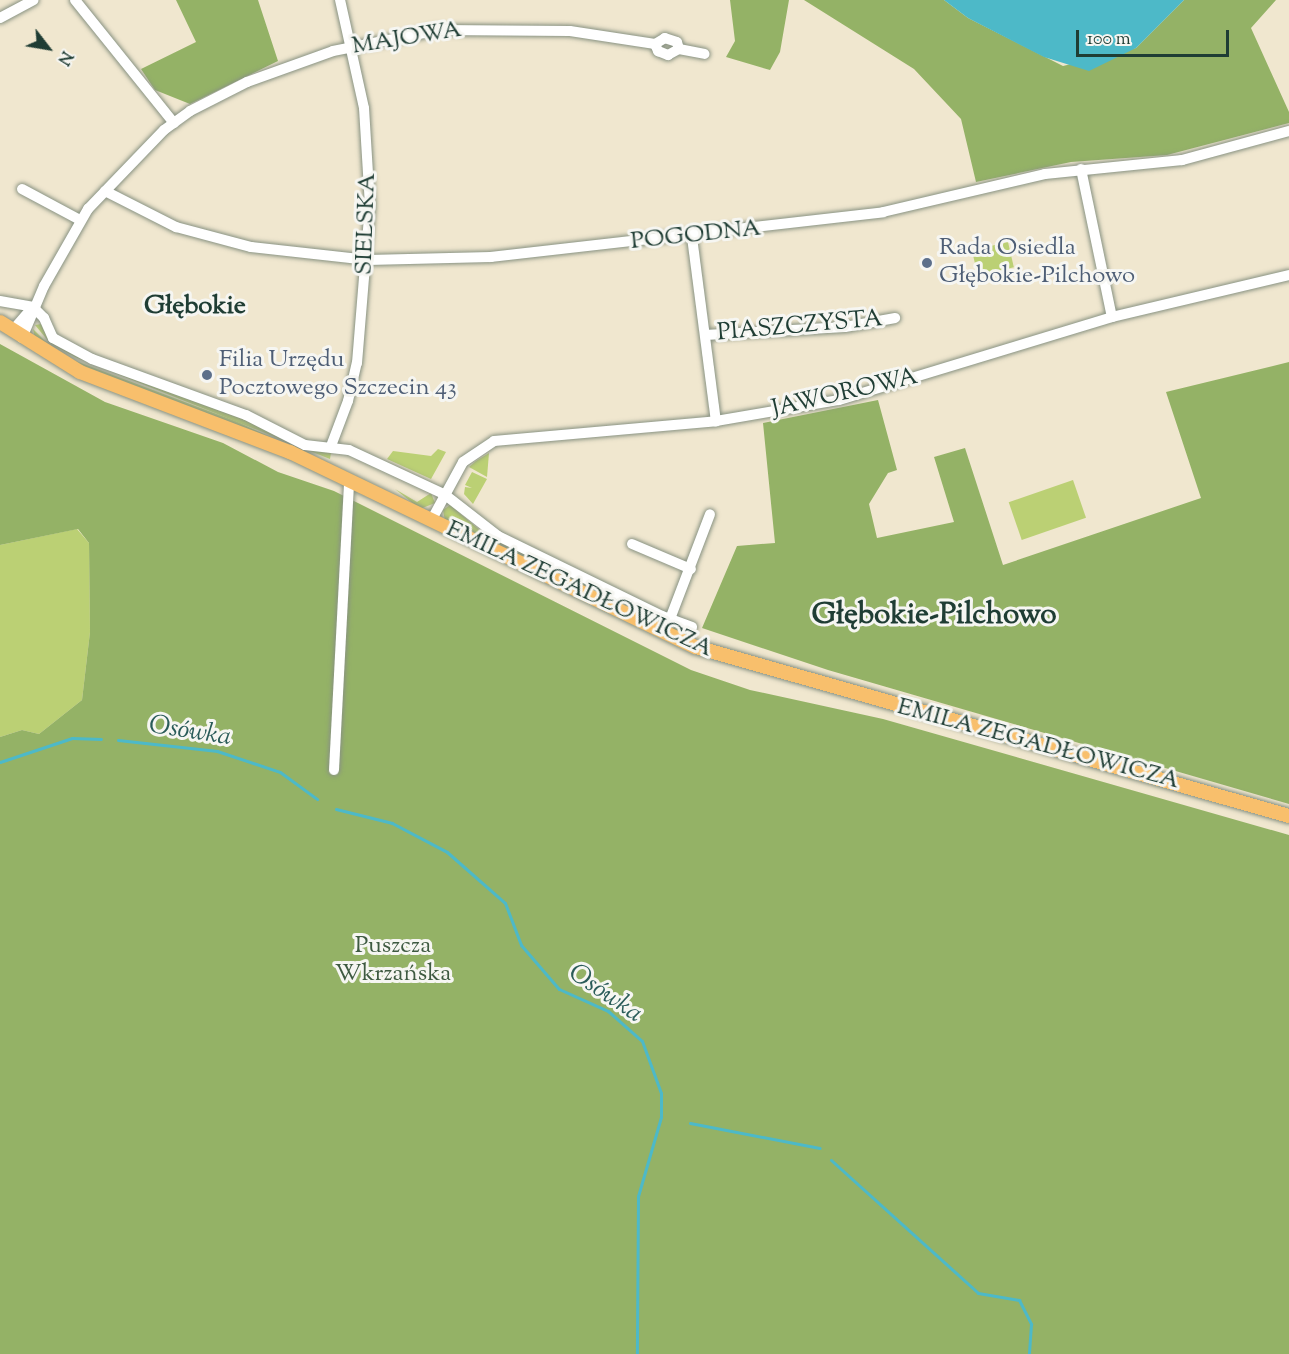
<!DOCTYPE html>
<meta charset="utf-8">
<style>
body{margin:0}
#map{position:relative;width:1289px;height:1354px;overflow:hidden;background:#f0e7cf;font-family:"Sorts Mill Goudy",serif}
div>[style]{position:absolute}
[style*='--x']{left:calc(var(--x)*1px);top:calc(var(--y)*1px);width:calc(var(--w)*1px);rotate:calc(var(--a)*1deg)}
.green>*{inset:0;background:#bbd074;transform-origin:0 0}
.forest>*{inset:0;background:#94b266}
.water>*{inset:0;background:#4db9c8}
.stream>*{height:3px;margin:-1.5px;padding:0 1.5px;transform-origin:1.5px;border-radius:1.5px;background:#4db9c8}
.roads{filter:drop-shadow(0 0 2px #889282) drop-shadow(0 0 2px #889282)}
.minor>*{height:10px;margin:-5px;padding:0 5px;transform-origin:5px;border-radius:5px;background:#fff}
.major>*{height:14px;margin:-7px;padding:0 7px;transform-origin:7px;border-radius:7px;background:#f8bf6c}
.dots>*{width:16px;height:16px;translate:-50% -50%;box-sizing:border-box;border:3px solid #f6f6f2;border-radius:50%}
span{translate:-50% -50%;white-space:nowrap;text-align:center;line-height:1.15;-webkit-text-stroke:6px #f6f6f2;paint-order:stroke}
.street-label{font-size:24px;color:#1f3d34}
.service-label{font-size:24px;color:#4e5e75}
.left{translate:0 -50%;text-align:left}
.park-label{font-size:24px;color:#3e5a41}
.neighbourhood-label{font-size:26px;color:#1f3d34;font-weight:700}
.water-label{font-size:26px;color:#2a5c59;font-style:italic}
.district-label{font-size:30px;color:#1f3d34;font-weight:700}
.north{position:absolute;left:18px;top:18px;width:60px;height:60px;-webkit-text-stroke:4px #f6f6f2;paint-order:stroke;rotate:121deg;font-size:16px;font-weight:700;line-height:24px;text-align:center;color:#1f3d34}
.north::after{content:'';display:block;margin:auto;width:21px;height:27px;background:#1f3d34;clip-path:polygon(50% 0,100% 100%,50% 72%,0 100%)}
.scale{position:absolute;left:1076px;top:30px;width:153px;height:27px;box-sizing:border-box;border:3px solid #1f3d34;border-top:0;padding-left:8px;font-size:18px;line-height:21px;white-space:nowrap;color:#1f3d34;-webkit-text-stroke:4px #f6f6f2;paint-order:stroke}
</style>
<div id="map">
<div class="green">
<div style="left:1008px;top:242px;width:26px;height:37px;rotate:77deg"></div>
<div style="clip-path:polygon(41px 324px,52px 342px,76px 356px,241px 418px,304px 447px,331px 453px,330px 459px,75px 357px,50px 343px,35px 325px)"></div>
<div style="clip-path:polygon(33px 329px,53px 349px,73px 360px,238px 422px,328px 464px,235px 424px,96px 374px,42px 345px,35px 339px)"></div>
<div style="clip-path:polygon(438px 449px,446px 452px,431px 479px,387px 459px,393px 451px,431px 456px)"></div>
<div style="clip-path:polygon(489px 453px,487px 477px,469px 467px,476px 461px)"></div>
<div style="clip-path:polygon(472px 472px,487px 479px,473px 504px,464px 494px,465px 487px,472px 488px,465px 485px)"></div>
<div style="left:1073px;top:480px;width:40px;height:68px;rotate:71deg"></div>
<div style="clip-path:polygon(395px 489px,417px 502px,431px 493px,435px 503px,420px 509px)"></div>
<div style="clip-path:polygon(450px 505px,482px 532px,692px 631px,692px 641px,445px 521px,443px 510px)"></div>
<div style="clip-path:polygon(77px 529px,89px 543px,90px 632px,82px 700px,39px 734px,22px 730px,0 737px,0 545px)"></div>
</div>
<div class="forest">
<div style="clip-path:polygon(176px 0,258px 0,278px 61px,190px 104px,155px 90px,141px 69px,196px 42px)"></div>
<div style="clip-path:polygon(730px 0,789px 0,780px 52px,770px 70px,726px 57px,735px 41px)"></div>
<div style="clip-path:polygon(804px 0,944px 0,968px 18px,1063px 66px,1136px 48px,1184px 0,1276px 0,1251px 28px,1289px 112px,1289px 123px,1167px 155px,1071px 162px,976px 182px,961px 119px,914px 69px)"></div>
<div style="clip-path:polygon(0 344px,105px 402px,223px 443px,278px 472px,334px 491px,691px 670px,750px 690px,883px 719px,1289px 835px,1289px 1354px,0 1354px,0 737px,22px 730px,39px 734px,82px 700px,90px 632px,89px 543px,78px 529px,0 545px)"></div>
<div style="clip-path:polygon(1289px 362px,1289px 804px,828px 670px,702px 628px,737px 546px,775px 543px,763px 423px,878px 400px,897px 470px,888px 473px,869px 504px,877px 538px,954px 522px,934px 457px,965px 448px,1003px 565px,1201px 498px,1166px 392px)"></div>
</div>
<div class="water">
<div style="clip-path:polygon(944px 0,1184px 0,1136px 48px,1089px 71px,1044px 57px,968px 18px)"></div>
</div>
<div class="stream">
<div style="--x:118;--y:740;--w:100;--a:6.3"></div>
<div style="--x:217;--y:751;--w:66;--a:18.4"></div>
<div style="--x:280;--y:772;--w:46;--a:36.1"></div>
<div style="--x:0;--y:762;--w:76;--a:-18.4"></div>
<div style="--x:72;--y:738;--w:29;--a:2"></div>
<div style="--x:336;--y:809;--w:58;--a:14"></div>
<div style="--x:392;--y:823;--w:62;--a:27.8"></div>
<div style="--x:447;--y:852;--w:77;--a:41.3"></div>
<div style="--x:505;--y:903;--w:45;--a:69.1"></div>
<div style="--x:521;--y:945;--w:58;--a:49.2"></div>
<div style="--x:559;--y:989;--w:54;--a:24.2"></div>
<div style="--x:608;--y:1011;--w:45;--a:41.4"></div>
<div style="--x:642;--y:1041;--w:55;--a:69.9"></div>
<div style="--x:661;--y:1093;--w:24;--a:90"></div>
<div style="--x:661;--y:1117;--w:82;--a:106.2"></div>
<div style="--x:638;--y:1196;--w:158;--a:90.4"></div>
<div style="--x:690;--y:1123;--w:132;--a:10.9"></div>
<div style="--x:831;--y:1160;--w:198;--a:42.1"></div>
<div style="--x:978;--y:1293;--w:42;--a:9.7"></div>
<div style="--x:1019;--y:1300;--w:27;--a:63"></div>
<div style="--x:1031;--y:1324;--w:30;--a:94"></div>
</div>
<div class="roads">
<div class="minor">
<div style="--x:75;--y:0;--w:158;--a:51.2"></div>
<div style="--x:0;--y:18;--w:38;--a:-28"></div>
<div style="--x:679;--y:49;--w:7;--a:-106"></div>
<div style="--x:677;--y:42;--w:13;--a:-162"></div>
<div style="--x:665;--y:38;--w:12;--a:149"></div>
<div style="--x:655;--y:44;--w:8;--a:67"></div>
<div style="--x:658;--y:51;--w:11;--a:22"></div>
<div style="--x:668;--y:55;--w:13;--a:-29"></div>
<div style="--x:679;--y:49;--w:26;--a:11"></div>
<div style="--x:1081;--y:169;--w:151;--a:78.2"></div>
<div style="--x:22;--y:189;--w:66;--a:28.1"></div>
<div style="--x:105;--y:191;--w:80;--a:26.9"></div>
<div style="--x:176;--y:227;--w:78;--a:14.9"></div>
<div style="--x:251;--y:247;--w:118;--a:6.3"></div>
<div style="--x:368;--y:260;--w:123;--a:-1.4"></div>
<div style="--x:491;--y:257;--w:395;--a:-6.5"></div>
<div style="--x:883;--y:212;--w:166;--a:-13.2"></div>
<div style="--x:1045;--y:174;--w:138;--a:-5.8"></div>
<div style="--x:1182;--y:160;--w:111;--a:-15.2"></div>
<div style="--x:692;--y:237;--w:186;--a:82.6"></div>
<div style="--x:0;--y:301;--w:34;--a:10"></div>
<div style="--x:33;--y:307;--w:16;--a:45"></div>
<div style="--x:44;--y:318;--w:22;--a:66"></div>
<div style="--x:53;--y:338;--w:44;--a:28.3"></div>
<div style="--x:92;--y:359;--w:164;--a:20"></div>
<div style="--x:246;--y:415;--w:66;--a:27"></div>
<div style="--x:305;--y:445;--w:44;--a:6.5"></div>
<div style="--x:349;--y:450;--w:105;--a:24.9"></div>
<div style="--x:444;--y:494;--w:68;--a:37.9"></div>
<div style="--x:498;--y:536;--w:182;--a:26"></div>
<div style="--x:662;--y:616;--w:32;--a:20"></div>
<div style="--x:12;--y:331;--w:32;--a:-49"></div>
<div style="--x:705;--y:335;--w:140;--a:-3.3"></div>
<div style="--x:845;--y:327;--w:51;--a:-10.2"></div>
<div style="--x:22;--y:338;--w:56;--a:-67.1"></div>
<div style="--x:44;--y:286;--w:89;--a:-60.3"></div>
<div style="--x:88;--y:209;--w:110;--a:-46.1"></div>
<div style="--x:164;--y:130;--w:32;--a:-36"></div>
<div style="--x:190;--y:111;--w:64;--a:-27"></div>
<div style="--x:247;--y:82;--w:91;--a:-19.8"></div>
<div style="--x:333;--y:51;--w:108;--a:-11.2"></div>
<div style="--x:439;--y:30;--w:131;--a:0.4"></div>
<div style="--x:570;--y:31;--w:86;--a:8.7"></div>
<div style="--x:331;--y:446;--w:48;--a:-69.3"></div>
<div style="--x:348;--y:401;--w:39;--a:-77"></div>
<div style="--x:357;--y:363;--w:158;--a:-85.3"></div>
<div style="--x:370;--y:206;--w:98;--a:-93.5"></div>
<div style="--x:364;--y:108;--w:111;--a:-102.5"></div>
<div style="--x:431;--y:521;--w:67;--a:-61.5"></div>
<div style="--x:463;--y:462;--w:37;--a:-34"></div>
<div style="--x:494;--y:441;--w:223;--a:-5.1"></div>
<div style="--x:716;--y:421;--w:125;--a:-9.7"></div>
<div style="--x:839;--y:400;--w:285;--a:-16.9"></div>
<div style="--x:1112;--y:317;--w:182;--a:-13.3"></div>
<div style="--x:632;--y:544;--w:64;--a:23"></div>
<div style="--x:670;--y:619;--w:112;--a:-69.1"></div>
<div style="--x:334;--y:770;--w:290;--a:-87"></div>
</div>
<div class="major">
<div style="--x:0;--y:322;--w:94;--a:32"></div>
<div style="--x:80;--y:372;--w:225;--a:20.9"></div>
<div style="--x:290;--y:452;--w:450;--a:25.7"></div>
<div style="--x:696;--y:647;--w:617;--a:15.91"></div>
</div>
</div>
<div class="dots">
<div style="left:927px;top:263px;background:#5c6f8a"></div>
<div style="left:207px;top:375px;background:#5c6f8a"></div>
</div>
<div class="street-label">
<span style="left:407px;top:39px;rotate:-9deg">MAJOWA</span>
<span style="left:367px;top:224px;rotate:-88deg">SIELSKA</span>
<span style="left:696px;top:236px;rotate:-6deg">POGODNA</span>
<span style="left:800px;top:327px;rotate:-5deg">PIASZCZYSTA</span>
<span style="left:845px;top:394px;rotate:-13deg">JAWOROWA</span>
<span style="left:579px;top:590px;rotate:25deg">EMILA ZEGADŁOWICZA</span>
<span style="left:1038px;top:745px;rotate:15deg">EMILA ZEGADŁOWICZA</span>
</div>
<div class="service-label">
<span class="left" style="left:939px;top:263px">Rada Osiedla<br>Głębokie-Pilchowo</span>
<span class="left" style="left:219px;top:375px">Filia Urzędu<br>Pocztowego Szczecin 43</span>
</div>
<div class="park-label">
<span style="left:393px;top:961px">Puszcza<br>Wkrzańska</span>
</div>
<div class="neighbourhood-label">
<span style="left:195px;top:307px">Głębokie</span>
</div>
<div class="water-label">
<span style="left:190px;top:732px;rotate:9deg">Osówka</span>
<span style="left:605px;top:994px;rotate:34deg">Osówka</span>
</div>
<div class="district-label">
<span style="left:934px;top:616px">Głębokie-Pilchowo</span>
</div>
<div class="north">N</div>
<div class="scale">100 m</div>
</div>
